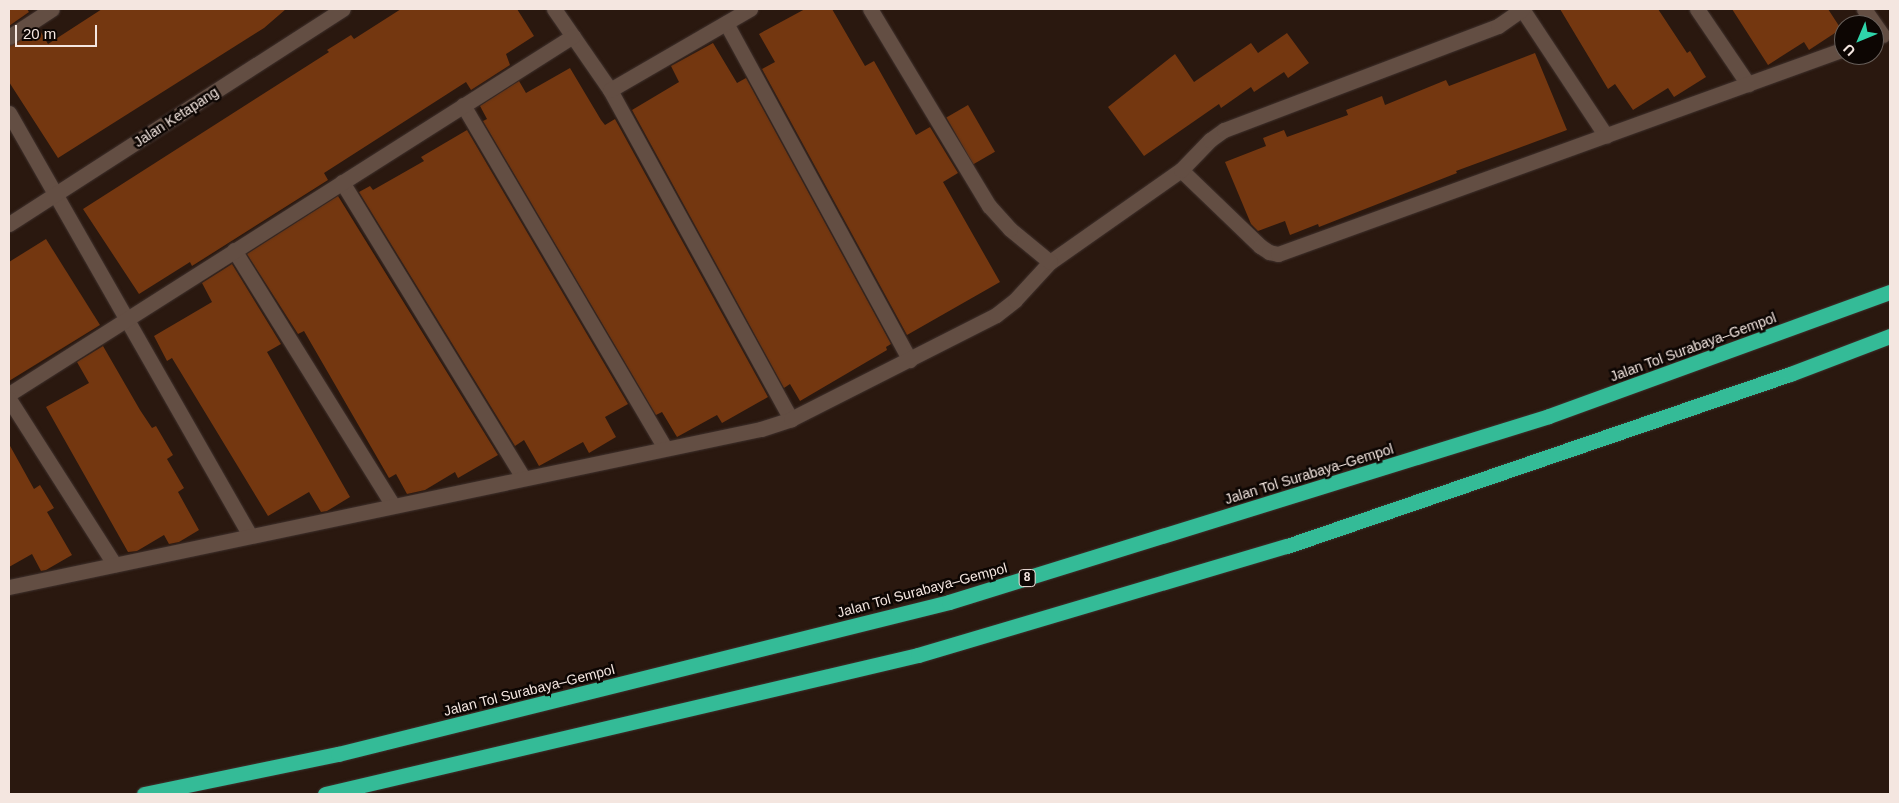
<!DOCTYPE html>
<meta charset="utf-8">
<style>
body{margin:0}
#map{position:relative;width:1899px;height:803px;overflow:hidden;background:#2a180f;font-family:Helvetica,sans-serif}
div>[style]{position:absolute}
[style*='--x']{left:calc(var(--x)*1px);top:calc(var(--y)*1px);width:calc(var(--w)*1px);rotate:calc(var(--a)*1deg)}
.building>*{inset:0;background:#743710;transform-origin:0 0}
.roads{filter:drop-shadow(0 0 1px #3f312d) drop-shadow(0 0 1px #3f312d)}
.minor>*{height:15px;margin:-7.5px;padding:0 7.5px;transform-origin:7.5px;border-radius:7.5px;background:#634e43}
.highway>*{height:15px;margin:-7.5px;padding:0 7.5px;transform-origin:7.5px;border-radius:7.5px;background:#34bb97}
span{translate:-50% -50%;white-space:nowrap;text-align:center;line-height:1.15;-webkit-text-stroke:5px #0d0603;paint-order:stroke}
.shield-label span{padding:1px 4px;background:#0d0603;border:1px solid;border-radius:4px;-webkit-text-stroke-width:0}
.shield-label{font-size:12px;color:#f4e6e0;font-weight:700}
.street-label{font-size:14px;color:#f4e6e0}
.frame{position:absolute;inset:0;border:10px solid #f4e6e0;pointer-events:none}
.north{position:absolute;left:1834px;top:15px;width:50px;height:50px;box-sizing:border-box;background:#0d0603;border:1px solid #69605b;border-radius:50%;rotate:225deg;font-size:14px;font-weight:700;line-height:20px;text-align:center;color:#f4e6e0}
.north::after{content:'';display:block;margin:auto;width:18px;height:22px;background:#2fd4aa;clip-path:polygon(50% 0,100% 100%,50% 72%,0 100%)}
.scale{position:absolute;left:15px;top:25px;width:82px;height:22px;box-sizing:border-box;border:2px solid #f4e6e0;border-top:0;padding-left:6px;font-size:15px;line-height:18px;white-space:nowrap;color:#f4e6e0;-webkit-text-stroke:4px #0d0603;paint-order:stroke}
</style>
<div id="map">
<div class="building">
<div style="clip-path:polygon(9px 9px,27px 9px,29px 12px,9px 26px)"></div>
<div style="clip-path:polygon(102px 9px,286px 9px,264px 28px,58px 158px,9px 82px,9px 46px,39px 29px,48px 44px)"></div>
<div style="clip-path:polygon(401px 9px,517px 9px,534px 36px,506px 54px,510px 65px,471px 90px,466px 82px,324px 173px,328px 180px,192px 266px,190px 262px,139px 294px,83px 209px,329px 52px,327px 50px,351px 35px,354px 39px)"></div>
<div style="clip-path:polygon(805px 9px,832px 9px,865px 66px,874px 61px,916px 135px,930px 127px,958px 173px,943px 182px,1000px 282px,907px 335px,762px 69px,775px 62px,759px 34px)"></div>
<div style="clip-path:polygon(1560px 9px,1658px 9px,1687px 53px,1690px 51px,1706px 77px,1674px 97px,1668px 88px,1633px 110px,1615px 84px,1608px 89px)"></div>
<div style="clip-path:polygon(1732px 9px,1828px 9px,1841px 29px,1809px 50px,1804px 42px,1768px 65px)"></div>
<div style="clip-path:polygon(1287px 33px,1309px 63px,1288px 78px,1284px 72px,1254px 92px,1251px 87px,1221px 108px,1219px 104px,1144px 156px,1108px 107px,1175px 54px,1194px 82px,1251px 43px,1258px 53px)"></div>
<div style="clip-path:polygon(713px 43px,737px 83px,746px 78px,891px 344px,886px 347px,887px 350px,800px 401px,790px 384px,784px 388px,632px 110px,679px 82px,671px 66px)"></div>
<div style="clip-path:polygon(1535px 53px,1567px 130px,1456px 171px,1457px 173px,1319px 227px,1318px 224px,1290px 235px,1285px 221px,1258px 231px,1251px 224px,1225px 162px,1266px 146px,1263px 138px,1284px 130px,1287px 137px,1348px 115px,1346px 110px,1382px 96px,1385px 105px,1446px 80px,1449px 86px)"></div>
<div style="clip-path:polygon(570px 68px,601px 120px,605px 125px,615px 119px,768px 397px,722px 423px,717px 415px,677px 437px,662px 412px,656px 415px,483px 121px,487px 119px,480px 106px,519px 81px,526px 93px)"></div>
<div style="left:968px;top:105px;width:54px;height:25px;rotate:60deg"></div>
<div style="clip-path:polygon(467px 130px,628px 404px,605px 417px,616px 437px,589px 453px,583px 442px,539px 466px,524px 440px,515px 446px,359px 192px,370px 186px,373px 190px,424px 161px,421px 157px)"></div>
<div style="clip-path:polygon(338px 196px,498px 455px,458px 478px,455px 472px,425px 490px,407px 494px,396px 474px,389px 478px,304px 331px,298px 334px,247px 254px)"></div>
<div style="clip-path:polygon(46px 239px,100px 325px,9px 381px,9px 262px)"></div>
<div style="clip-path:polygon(232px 264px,281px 344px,267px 352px,350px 497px,327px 511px,321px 512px,309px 492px,268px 516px,172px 358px,167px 361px,154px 336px,212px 302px,202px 283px)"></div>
<div style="clip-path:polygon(103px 346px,140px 410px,152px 428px,156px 426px,173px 455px,167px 459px,184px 488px,178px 492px,199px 530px,179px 542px,169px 544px,164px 535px,137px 551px,128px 552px,46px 407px,89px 383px,77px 362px)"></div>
<div style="clip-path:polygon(9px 444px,34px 489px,40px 485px,54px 508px,47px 512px,72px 555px,46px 570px,41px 571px,32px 554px,9px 567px)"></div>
</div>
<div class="roads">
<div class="minor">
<div style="--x:554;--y:9;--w:98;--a:55.3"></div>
<div style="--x:610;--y:90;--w:376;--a:61.2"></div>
<div style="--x:1522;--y:9;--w:152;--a:56.5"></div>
<div style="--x:1697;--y:9;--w:91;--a:55.8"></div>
<div style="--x:1864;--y:9;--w:32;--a:55"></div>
<div style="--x:726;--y:23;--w:384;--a:61.4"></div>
<div style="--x:9;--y:37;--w:51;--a:-33.1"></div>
<div style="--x:610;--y:90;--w:162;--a:-30.1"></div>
<div style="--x:463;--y:105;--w:398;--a:59.5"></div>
<div style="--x:9;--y:113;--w:486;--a:60.3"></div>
<div style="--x:1181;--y:170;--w:110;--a:43.9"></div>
<div style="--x:1260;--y:246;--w:11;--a:34"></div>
<div style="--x:1269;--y:252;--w:9;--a:13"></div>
<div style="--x:1278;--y:254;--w:602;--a:-19.91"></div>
<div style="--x:342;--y:182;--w:346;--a:58.5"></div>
<div style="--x:9;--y:224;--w:397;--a:-32.8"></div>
<div style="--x:234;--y:250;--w:301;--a:58.1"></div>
<div style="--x:1050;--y:262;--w:160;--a:-35.1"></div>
<div style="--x:1181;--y:170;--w:42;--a:-46"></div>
<div style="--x:1210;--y:140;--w:17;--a:-36"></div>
<div style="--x:1224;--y:130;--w:293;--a:-20.8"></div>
<div style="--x:1498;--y:26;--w:29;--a:-35"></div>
<div style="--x:9;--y:394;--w:668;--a:-32.41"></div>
<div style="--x:9;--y:399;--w:196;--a:57.5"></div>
<div style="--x:9;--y:587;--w:768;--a:-11.87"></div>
<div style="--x:761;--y:429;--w:32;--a:-18"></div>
<div style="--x:791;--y:419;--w:230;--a:-26.9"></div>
<div style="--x:996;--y:315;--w:24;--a:-38"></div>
<div style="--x:1015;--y:300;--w:52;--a:-47.4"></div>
<div style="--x:1050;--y:262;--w:52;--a:-140.5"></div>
<div style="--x:1010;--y:229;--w:31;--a:-132"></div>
<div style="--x:989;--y:206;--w:230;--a:-121.1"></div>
</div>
<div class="highway">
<div style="--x:144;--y:794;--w:198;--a:-11.7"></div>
<div style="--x:338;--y:754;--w:630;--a:-13.97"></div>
<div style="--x:949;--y:602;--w:628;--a:-17.22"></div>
<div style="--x:1549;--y:416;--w:363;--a:-20"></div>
<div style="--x:325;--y:794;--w:609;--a:-13.19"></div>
<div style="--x:918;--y:655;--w:385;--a:-16.5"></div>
<div style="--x:1287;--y:546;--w:532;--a:-18.88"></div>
<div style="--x:1790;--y:374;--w:107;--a:-20.8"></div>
</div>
</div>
<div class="shield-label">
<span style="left:1027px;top:578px">8</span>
</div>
<div class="street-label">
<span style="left:176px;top:117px;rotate:-33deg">Jalan Ketapang</span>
<span style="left:1693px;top:347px;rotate:-20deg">Jalan Tol Surabaya–Gempol</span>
<span style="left:1309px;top:474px;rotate:-17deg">Jalan Tol Surabaya–Gempol</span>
<span style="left:922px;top:590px;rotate:-15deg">Jalan Tol Surabaya–Gempol</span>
<span style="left:529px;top:690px;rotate:-14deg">Jalan Tol Surabaya–Gempol</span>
</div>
<div class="frame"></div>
<div class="north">U</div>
<div class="scale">20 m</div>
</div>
